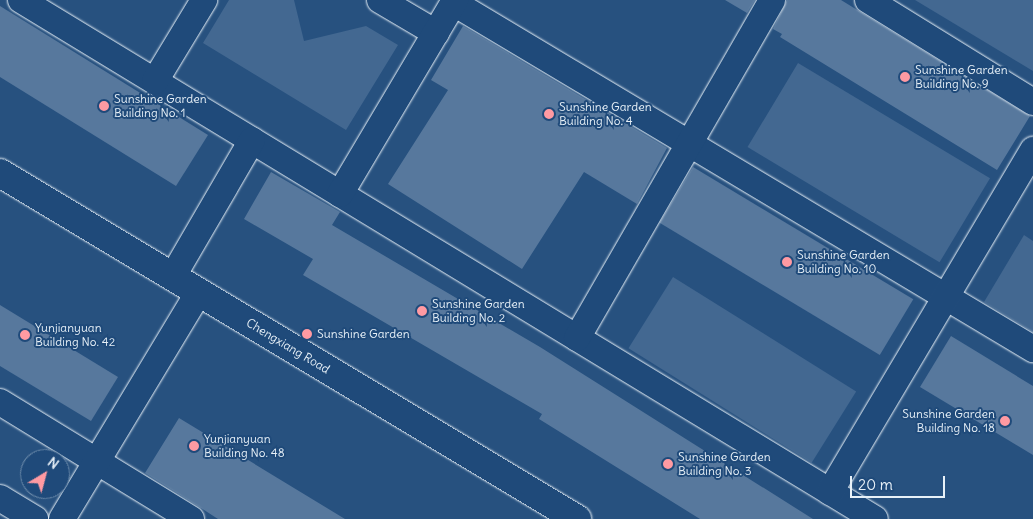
<!DOCTYPE html>
<style>
body{margin:0}
#map{position:relative;width:1033px;height:519px;overflow:hidden;background:#27517f;font-family:Delius,sans-serif}
div>[style]{position:absolute}
[style*='--x']{left:calc(var(--x)*1px);top:calc(var(--y)*1px);width:calc(var(--w)*1px);rotate:calc(var(--a)*1deg)}
.green>*{inset:0;background:#436891;transform-origin:0 0}
.building>*{inset:0;background:#57789d;transform-origin:0 0}
.roads{filter:drop-shadow(0 0 1px #e8f1f8) drop-shadow(0 0 1px #e8f1f8)}
.minor>*{height:26px;margin:-13px;padding:0 13px;transform-origin:13px;border-radius:13px;background:#1f4a7a}
.secondary>*{height:28px;margin:-14px;padding:0 14px;transform-origin:14px;border-radius:14px;background:#1f4a7a}
.dots>*{width:14px;height:14px;translate:-50% -50%;box-sizing:border-box;border:2px solid #1f4a7a;border-radius:50%}
span{translate:-50% -50%;white-space:nowrap;text-align:center;line-height:1.15;-webkit-text-stroke:4px #1f4a7a;paint-order:stroke}
.poi-label{font-size:12px;color:#e8f1f8}
.left{translate:0 -50%;text-align:left}
.right{translate:-100% -50%;text-align:right}
.street-label{font-size:12px;color:#e8f1f8}
.north{position:absolute;left:20px;top:449px;width:50px;height:50px;box-sizing:border-box;background:#1f4a7a;border:1px solid #6f8dac;border-radius:50%;rotate:37deg;font-size:14px;font-weight:700;line-height:20px;text-align:center;color:#e8f1f8}
.north::after{content:'';display:block;margin:auto;width:18px;height:22px;background:#ff9aa2;clip-path:polygon(50% 0,100% 100%,50% 72%,0 100%)}
.scale{position:absolute;left:850px;top:476px;width:95px;height:22px;box-sizing:border-box;border:2px solid #e8f1f8;border-top:0;padding-left:6px;font-size:15px;line-height:18px;white-space:nowrap;color:#e8f1f8;-webkit-text-stroke:4px #1f4a7a;paint-order:stroke}
</style>
<div id="map">
<div class="green">
<div style="clip-path:polygon(229px 0,294px 0,304px 41px,366px 26px,398px 45px,346px 130px,203px 43px)"></div>
<div style="clip-path:polygon(915px 0,1033px 0,1033px 71px)"></div>
<div style="left:798px;top:63px;width:224px;height:98px;rotate:31deg"></div>
<div style="clip-path:polygon(1024px 235px,1033px 241px,1033px 332px,984px 302px)"></div>
<div style="left:673px;top:277px;width:216px;height:84px;rotate:32deg"></div>
</div>
<div class="building">
<div style="clip-path:polygon(725px 0,755px 0,747px 13px)"></div>
<div style="clip-path:polygon(787px 0,841px 0,1030px 116px,997px 170px,780px 37px,782px 34px,773px 29px)"></div>
<div style="clip-path:polygon(0 6px,208px 135px,176px 186px,0 77px)"></div>
<div style="clip-path:polygon(463px 26px,667px 148px,637px 204px,584px 172px,522px 269px,388px 184px,448px 90px,431px 80px)"></div>
<div style="left:693px;top:167px;width:257px;height:65px;rotate:31deg"></div>
<div style="clip-path:polygon(271px 172px,340px 212px,332px 225px,540px 347px,813px 519px,700px 519px,539px 419px,542px 414px,303px 275px,313px 259px,244px 219px)"></div>
<div style="clip-path:polygon(0 305px,118px 377px,91px 421px,0 366px)"></div>
<div style="clip-path:polygon(951px 336px,1033px 386px,1033px 455px,920px 387px)"></div>
<div style="clip-path:polygon(179px 418px,345px 519px,218px 519px,201px 508px,145px 473px)"></div>
</div>
<div class="roads">
<div class="minor">
<div style="--x:21;--y:0;--w:999;--a:31.29"></div>
<div style="--x:380;--y:0;--w:65;--a:30.5"></div>
<div style="--x:868;--y:0;--w:194;--a:31.7"></div>
<div style="--x:454;--y:3;--w:675;--a:30.86"></div>
<div style="--x:155;--y:81;--w:95;--a:-58.8"></div>
<div style="--x:340;--y:194;--w:226;--a:-59.3"></div>
<div style="--x:173;--y:276;--w:157;--a:-59.8"></div>
<div style="--x:577;--y:338;--w:390;--a:-60"></div>
<div style="--x:0;--y:402;--w:224;--a:31.5"></div>
<div style="--x:830;--y:492;--w:398;--a:-59.3"></div>
<div style="--x:0;--y:498;--w:41;--a:31"></div>
<div style="--x:62;--y:519;--w:265;--a:-58.9"></div>
</div>
<div class="secondary">
<div style="--x:0;--y:173;--w:673;--a:30.95"></div>
</div>
</div>
<div class="dots">
<div style="left:905px;top:77px;background:#ff9aa2"></div>
<div style="left:104px;top:106px;background:#ff9aa2"></div>
<div style="left:549px;top:114px;background:#ff9aa2"></div>
<div style="left:787px;top:262px;background:#ff9aa2"></div>
<div style="left:422px;top:311px;background:#ff9aa2"></div>
<div style="left:307px;top:334px;background:#ff9aa2"></div>
<div style="left:25px;top:335px;background:#ff9aa2"></div>
<div style="left:1005px;top:421px;background:#ff9aa2"></div>
<div style="left:194px;top:446px;background:#ff9aa2"></div>
<div style="left:668px;top:464px;background:#ff9aa2"></div>
</div>
<div class="poi-label">
<span class="left" style="left:915px;top:77px">Sunshine Garden<br>Building No. 9</span>
<span class="left" style="left:114px;top:106px">Sunshine Garden<br>Building No. 1</span>
<span class="left" style="left:559px;top:114px">Sunshine Garden<br>Building No. 4</span>
<span class="left" style="left:797px;top:262px">Sunshine Garden<br>Building No. 10</span>
<span class="left" style="left:432px;top:311px">Sunshine Garden<br>Building No. 2</span>
<span class="left" style="left:35px;top:335px">Yunjianyuan<br>Building No. 42</span>
<span class="left" style="left:317px;top:334px">Sunshine Garden</span>
<span class="right" style="left:995px;top:421px">Sunshine Garden<br>Building No. 18</span>
<span class="left" style="left:204px;top:446px">Yunjianyuan<br>Building No. 48</span>
<span class="left" style="left:678px;top:464px">Sunshine Garden<br>Building No. 3</span>
</div>
<div class="street-label">
<span style="left:288px;top:346px;rotate:31deg">Chengxiang Road</span>
</div>
<div class="north">N</div>
<div class="scale">20 m</div>
</div>
